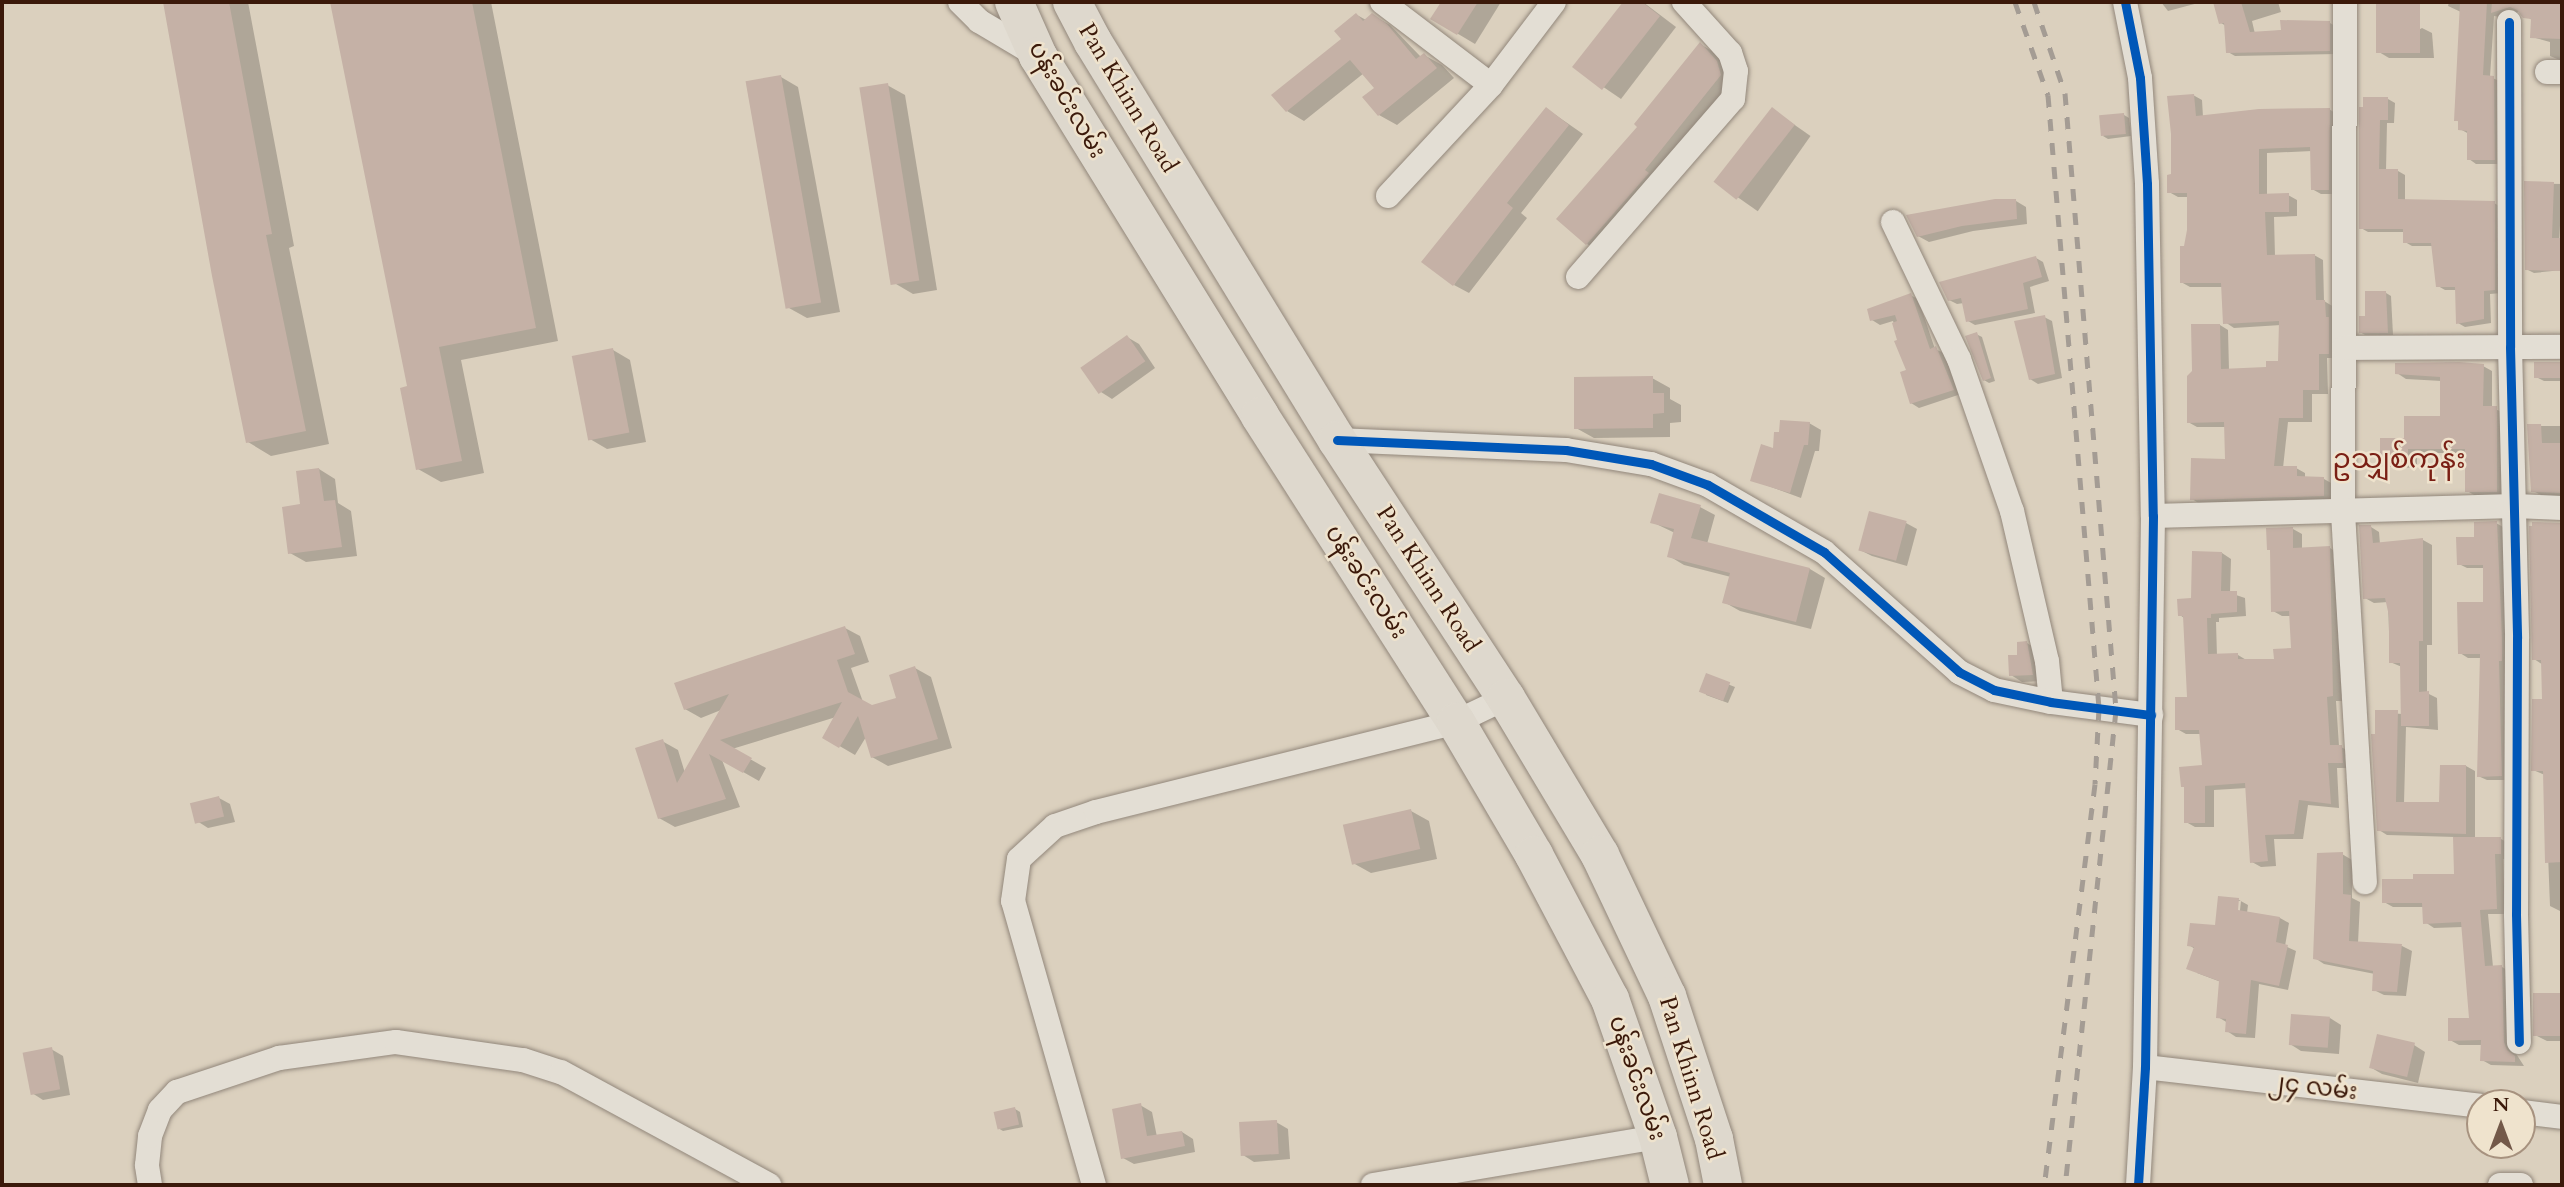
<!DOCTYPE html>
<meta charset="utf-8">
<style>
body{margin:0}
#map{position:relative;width:2564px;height:1187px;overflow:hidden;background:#dbd0be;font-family:Cardo,"Noto Sans Myanmar",serif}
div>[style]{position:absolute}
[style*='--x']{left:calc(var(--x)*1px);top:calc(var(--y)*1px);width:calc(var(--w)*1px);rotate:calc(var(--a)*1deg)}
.shadow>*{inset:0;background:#0003;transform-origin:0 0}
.building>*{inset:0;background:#c5b1a6;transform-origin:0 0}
.roads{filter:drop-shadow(0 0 2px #92877b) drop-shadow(0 0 2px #92877b)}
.minor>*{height:24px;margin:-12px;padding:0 12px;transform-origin:12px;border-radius:12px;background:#e3ded4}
.primary>*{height:38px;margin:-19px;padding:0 19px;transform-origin:19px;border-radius:19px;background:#ded8cd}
.rail>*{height:5px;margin-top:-2.5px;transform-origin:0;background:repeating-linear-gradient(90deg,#a49c94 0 12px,transparent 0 24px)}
.cycleway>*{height:9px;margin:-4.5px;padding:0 4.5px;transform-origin:4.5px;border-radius:4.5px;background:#0057b8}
span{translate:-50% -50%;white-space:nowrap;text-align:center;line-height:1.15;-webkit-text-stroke:5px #efe3cd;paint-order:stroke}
.street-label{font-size:24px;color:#3b190a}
.quarter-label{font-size:28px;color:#7a1f14}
.frame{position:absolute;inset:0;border:4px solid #3b190a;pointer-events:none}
.north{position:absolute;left:2466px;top:1089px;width:70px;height:70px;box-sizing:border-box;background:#efe3cd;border:2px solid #a7927f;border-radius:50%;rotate:0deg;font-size:19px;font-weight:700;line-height:28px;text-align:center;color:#3b190a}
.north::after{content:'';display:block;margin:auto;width:24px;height:32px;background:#735949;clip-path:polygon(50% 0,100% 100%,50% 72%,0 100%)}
</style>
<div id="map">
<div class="shadow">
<div style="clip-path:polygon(164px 2px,248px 2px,294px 246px,289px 248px,329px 444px,271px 456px,248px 442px)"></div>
<div style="clip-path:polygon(332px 2px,491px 2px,558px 341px,461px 360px,484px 473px,441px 482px,418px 469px,409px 388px)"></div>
<div style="clip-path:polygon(1443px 2px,1501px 2px,1475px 44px,1433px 19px)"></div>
<div style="clip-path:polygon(1625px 2px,1643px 2px,1676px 27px,1621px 99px,1574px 67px)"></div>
<div style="clip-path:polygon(2161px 2px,2202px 2px,2168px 11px)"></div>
<div style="clip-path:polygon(2242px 2px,2278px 2px,2281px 12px,2252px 21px,2255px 34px,2330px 23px,2337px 27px,2337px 54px,2235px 56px,2228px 52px,2226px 26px,2221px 23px,2217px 9px)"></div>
<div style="clip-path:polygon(2449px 2px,2562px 2px,2562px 61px,2550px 56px,2550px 42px,2532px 37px,2533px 21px,2520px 11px,2505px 18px,2494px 16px,2490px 77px,2502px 82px,2502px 164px,2476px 164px,2469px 159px,2469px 134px,2460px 129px,2460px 122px,2455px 120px,2461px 12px,2448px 6px)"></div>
<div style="clip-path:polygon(1357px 15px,1366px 20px,1372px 15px,1390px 25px,1421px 57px,1424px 55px,1442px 65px,1454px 78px,1397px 125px,1379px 115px,1376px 88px,1364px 73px,1304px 121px,1287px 111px,1343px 39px)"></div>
<div style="clip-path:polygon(2422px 28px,2432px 33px,2434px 58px,2389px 58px,2379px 52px)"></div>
<div style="clip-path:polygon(1700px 44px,1717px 54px,1737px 85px,1604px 254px,1587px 244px,1640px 127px)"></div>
<div style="clip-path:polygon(781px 77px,798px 87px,840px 312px,807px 318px,789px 308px)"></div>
<div style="clip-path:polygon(887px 85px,905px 95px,937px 290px,913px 294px,896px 284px)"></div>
<div style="clip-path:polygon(2193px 95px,2202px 100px,2203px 117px,2329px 109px,2338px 115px,2338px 194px,2321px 194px,2312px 189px,2312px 151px,2267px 153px,2267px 195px,2288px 195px,2297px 200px,2297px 216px,2274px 217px,2275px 256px,2314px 255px,2323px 260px,2324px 301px,2334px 307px,2337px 358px,2327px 358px,2328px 394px,2312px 394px,2312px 422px,2288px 422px,2283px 468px,2296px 468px,2305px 473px,2305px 478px,2324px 479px,2333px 484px,2333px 500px,2200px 504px,2192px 499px,2227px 460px,2226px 427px,2197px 427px,2188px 422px,2194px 372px,2220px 325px,2228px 330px,2229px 370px,2268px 369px,2279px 363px,2281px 325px,2234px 328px,2225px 322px,2223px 287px,2190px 287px,2181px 282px,2188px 230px,2188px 197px,2178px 197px,2169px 192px)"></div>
<div style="clip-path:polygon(2388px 99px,2395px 103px,2394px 123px,2387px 123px,2386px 171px,2398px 171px,2405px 175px,2405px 201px,2494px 203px,2501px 207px,2502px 293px,2490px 294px,2491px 323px,2465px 327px,2458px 323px,2457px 290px,2445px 290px,2438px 286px,2433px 246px,2412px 246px,2405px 242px,2405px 232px,2368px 232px,2361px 228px,2361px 109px)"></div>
<div style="clip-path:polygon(1547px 109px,1583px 134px,1521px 213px,1527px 218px,1469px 293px,1454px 285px)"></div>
<div style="left:1772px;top:109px;width:47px;height:92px;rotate:35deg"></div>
<div style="clip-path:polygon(2124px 115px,2129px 118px,2131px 136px,2108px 139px,2103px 136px)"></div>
<div style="clip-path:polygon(2526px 183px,2562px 184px,2559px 246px,2562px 247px,2562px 270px,2534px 273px,2526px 269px)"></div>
<div style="clip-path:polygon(2016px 201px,2026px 207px,2027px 224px,1973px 231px,1929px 242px,1918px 236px)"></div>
<div style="clip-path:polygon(2036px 258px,2043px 262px,2049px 281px,2030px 287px,2035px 313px,1975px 325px,1968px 321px,1964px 303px,1957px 304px,1949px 300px)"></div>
<div style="clip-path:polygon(2386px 293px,2391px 296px,2393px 335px,2365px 335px,2360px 332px,2367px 318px)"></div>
<div style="clip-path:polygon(1910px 295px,1918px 299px,1935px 349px,1944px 353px,1961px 394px,1919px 408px,1911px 403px,1908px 372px,1893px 321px,1880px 325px,1872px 320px)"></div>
<div style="clip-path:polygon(2044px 317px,2052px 321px,2062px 378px,2038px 384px,2030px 379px)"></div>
<div style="clip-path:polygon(1976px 334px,1982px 337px,1995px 381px,1989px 383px,1984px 380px)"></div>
<div style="clip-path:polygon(1127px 337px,1139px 344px,1155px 368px,1112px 399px,1101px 392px,1083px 368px)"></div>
<div style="clip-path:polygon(613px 350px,630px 360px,646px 442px,607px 449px,590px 439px)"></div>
<div style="clip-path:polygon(2536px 364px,2562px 364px,2562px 381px,2544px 381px,2536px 377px)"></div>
<div style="clip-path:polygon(2483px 366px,2492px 371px,2492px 408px,2505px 413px,2506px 496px,2476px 496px,2467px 491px,2467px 453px,2417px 453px,2417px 468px,2391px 467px,2381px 462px,2406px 440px,2442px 418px,2442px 381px,2406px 379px,2397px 373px)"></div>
<div style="clip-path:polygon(1652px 378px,1670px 388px,1670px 399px,1681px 405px,1681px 422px,1670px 423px,1670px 437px,1594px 438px,1576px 428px)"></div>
<div style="clip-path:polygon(1809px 423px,1821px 430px,1819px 451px,1815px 451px,1801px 498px,1752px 480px,1775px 450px)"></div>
<div style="clip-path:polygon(2529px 426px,2562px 426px,2562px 496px,2541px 495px,2533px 491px)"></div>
<div style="clip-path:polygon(319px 469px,335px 479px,338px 503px,351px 511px,357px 556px,306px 562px,290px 553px,302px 506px)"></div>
<div style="clip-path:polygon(1700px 507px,1715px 515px,1707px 544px,1810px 569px,1825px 578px,1811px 629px,1740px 611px,1724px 602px,1731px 577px,1684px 565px,1669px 556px,1675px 533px,1652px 522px)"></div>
<div style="clip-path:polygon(1906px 523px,1917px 529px,1907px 566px,1872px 556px,1860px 550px)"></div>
<div style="clip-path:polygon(2496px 523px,2505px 528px,2509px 780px,2487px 780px,2478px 776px,2482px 658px,2468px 658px,2460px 653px,2485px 604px,2485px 568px,2467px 568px,2459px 564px,2475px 538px)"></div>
<div style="clip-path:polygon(2534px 523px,2562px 524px,2562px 912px,2550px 906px,2545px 775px,2533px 770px,2543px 701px,2543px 665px,2534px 659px)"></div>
<div style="clip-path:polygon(2371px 527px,2379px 532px,2380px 544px,2423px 540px,2432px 545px,2432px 645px,2427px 645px,2427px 693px,2437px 698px,2438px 730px,2406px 727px,2404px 804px,2441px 803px,2442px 767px,2466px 766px,2475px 771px,2475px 839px,2501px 839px,2510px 844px,2510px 859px,2503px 859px,2505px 914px,2488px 914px,2493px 967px,2502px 967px,2511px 972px,2513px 1049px,2524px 1066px,2491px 1065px,2482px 1060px,2483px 1045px,2459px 1045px,2450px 1040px,2471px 1020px,2463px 927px,2434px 928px,2425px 922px,2424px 907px,2393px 907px,2384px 902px,2456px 875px,2455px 837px,2387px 835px,2379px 830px,2377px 712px,2402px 714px,2402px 667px,2390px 662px,2388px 602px,2374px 603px,2365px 598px)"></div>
<div style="clip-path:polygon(2293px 529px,2302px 534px,2302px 549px,2330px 548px,2339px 554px,2342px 701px,2336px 701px,2339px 746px,2351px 752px,2352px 768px,2337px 768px,2339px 808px,2308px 805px,2303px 839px,2274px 839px,2276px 866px,2261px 867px,2252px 862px,2247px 788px,2214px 790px,2214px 827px,2195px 827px,2186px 822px,2204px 767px,2201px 734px,2186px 734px,2177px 729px,2189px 699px,2184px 618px,2180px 615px,2222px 553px,2231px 559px,2230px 593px,2245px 598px,2246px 616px,2219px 618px,2219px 622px,2216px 622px,2217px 656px,2238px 655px,2248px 661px,2275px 661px,2292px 650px,2291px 616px,2282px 616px,2273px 611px)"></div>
<div style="clip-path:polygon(845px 628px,860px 636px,869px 662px,851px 668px,863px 702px,872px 707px,898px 699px,915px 668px,931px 677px,952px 748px,888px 766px,872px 757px,866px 737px,855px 755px,824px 737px,836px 717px,732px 749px,766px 768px,759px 781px,722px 760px,740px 807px,675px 827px,659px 818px,662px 741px,678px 750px,685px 773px,721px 710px,701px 718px,685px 709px)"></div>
<div style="clip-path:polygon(2027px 643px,2038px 650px,2044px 681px,2022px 682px,2011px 675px)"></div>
<div style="clip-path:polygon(1707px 676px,1735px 687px,1728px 703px,1706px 695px)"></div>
<div style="clip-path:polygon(219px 798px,230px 804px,235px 822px,208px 828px,197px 821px)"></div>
<div style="clip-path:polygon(1411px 811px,1429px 821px,1437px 859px,1371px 873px,1353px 863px)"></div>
<div style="clip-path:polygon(2342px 854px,2352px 860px,2352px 898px,2360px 902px,2358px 943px,2402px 946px,2412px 951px,2406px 996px,2384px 995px,2374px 990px,2375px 974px,2324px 964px,2315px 958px)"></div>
<div style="clip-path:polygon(evenodd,2219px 898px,2239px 900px,2248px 905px,2247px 913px,2280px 918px,2289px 923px,2285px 946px,2296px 951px,2288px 990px,2259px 984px,2255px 1038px,2236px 1037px,2227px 1031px,2228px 1023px,2218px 1017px,2221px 982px,2197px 973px,2195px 949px,2189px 945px,2216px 927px,2219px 898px,2237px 901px,2241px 901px,2239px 919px,2235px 918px,2237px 901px)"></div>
<div style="clip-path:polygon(2535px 995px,2562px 995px,2562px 1041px,2547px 1041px,2535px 1035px)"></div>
<div style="clip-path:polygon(2330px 1018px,2341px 1025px,2339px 1054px,2301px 1051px,2290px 1044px)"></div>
<div style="clip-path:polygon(2414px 1045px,2425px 1052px,2418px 1083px,2382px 1074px,2370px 1067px)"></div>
<div style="clip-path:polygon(51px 1049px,63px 1056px,70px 1095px,43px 1100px,32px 1093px)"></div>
<div style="clip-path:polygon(1140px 1105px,1152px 1112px,1157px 1137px,1182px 1132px,1193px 1139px,1195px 1152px,1134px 1164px,1123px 1158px)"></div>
<div style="clip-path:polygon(1015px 1109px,1020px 1112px,1023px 1127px,1003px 1131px,998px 1128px)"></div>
<div style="clip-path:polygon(1276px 1122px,1288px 1129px,1290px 1159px,1254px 1162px,1243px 1155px)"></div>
</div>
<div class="building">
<div style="clip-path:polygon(163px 2px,229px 2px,272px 234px,266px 235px,306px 431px,246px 443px,212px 276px)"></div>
<div style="clip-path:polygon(330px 2px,472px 2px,536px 328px,439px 347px,462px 461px,416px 470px,400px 388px,407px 386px)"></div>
<div style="clip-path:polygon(1441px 2px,1478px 2px,1457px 35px,1430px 19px)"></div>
<div style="clip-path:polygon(1623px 2px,1642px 2px,1660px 16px,1602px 90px,1572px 67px)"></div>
<div style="clip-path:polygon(2213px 2px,2241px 2px,2250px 32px,2281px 30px,2280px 20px,2330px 21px,2330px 51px,2226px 53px,2224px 23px,2219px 24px)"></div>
<div style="left:2376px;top:2px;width:44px;height:51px"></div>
<div style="clip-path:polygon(2460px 2px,2487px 2px,2483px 75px,2494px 76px,2495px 160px,2467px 160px,2467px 131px,2458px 130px,2458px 121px,2454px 121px)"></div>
<div style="clip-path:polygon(2492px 2px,2562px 2px,2562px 39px,2530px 38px,2531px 19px,2523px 18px,2517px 10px,2510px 7px,2491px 13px)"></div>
<div style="clip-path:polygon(1356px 13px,1363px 21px,1372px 13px,1387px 24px,1416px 59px,1424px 53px,1437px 68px,1378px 116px,1362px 97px,1374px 88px,1350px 60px,1286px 112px,1271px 95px,1341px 39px,1334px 31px)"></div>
<div style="clip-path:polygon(1700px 42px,1717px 61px,1721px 75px,1645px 170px,1649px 173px,1586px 245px,1556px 219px,1637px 127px,1634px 124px)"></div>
<div style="left:781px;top:75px;width:231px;height:36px;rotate:80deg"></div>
<div style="left:888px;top:83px;width:200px;height:29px;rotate:81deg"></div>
<div style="clip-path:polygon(2194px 94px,2196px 116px,2259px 109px,2330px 108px,2329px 190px,2311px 190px,2310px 147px,2259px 149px,2259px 194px,2289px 193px,2289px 212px,2265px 212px,2267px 255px,2315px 254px,2316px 300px,2325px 300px,2326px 317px,2329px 317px,2329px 354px,2319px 354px,2319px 390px,2303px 390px,2303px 418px,2279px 418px,2274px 466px,2297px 466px,2297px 476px,2324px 477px,2324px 496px,2190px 500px,2191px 458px,2225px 459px,2224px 422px,2187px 423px,2187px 376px,2192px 371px,2191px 324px,2220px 324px,2221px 369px,2266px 367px,2266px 361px,2278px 361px,2279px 321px,2223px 324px,2221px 283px,2180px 283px,2180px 246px,2184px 246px,2187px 230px,2187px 193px,2167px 193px,2167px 175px,2171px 174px,2171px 134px,2167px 96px)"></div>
<div style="clip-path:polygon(2363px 97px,2388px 97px,2388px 120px,2380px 120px,2379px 169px,2398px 169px,2398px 199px,2495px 201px,2495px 290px,2484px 291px,2484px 319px,2456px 324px,2455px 287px,2436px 287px,2431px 243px,2403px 243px,2403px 229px,2359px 229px,2359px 107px,2363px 107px)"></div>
<div style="clip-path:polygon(1546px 107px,1569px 125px,1507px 203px,1513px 208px,1453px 286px,1421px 262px)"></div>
<div style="left:1772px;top:107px;width:29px;height:95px;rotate:38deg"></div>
<div style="left:2124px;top:113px;width:21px;height:25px;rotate:85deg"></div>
<div style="clip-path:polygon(2524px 181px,2554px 182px,2552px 238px,2562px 238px,2562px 271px,2525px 270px)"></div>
<div style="clip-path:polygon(1995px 199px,2016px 199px,2017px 219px,1962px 226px,1917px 237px,1906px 215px)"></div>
<div style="clip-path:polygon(2036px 256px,2042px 277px,2023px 283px,2028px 309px,1966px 322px,1961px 298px,1948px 301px,1939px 282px)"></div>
<div style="clip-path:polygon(2365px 291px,2386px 291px,2388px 333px,2359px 333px,2359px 316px,2365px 316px)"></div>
<div style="clip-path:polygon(1911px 293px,1930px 349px,1936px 346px,1954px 390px,1910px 404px,1900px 372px,1906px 370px,1894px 341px,1897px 340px,1892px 323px,1897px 321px,1895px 315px,1870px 321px,1867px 309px)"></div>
<div style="clip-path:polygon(2045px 315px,2055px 374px,2029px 380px,2014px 321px)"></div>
<div style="clip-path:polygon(1977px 332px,1991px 378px,1983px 381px,1965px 336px)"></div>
<div style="left:1127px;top:335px;width:32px;height:57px;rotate:55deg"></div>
<div style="left:613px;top:348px;width:86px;height:42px;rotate:79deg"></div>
<div style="clip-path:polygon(2459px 362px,2484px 364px,2483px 406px,2497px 406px,2497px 492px,2465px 492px,2465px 449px,2408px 449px,2408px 463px,2380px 463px,2380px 438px,2404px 438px,2404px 416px,2440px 416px,2440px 377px,2395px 374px,2395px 363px)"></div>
<div style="left:2534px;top:362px;width:28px;height:16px"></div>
<div style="clip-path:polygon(1653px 376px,1653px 393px,1664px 393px,1664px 413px,1653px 414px,1653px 428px,1574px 429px,1574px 377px)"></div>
<div style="clip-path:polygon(1780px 420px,1810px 422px,1808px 445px,1804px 445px,1790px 493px,1750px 481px,1761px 444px,1773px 448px,1774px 432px,1779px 432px)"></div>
<div style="clip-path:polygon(2527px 424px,2541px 424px,2542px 443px,2562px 443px,2562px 493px,2531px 492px)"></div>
<div style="clip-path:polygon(319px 468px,324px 501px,335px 500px,342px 547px,288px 554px,282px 507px,300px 504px,296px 471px)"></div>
<div style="clip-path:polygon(1659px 493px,1701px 505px,1691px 538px,1810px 568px,1796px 622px,1722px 603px,1730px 573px,1667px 557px,1674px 529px,1650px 523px)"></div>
<div style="left:1869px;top:511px;width:39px;height:41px;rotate:15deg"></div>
<div style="clip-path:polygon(2497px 521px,2502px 638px,2502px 661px,2499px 661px,2502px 776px,2477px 777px,2480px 654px,2458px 654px,2457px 602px,2483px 602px,2483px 565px,2457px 565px,2456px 537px,2474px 537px,2474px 522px)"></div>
<div style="clip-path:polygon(2532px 522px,2562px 523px,2562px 862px,2545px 863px,2543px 771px,2531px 771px,2532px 699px,2542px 699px,2541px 660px,2532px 660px,2529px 526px,2532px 526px)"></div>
<div style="clip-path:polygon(2359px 525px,2371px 525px,2373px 543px,2423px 538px,2423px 641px,2419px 641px,2419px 692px,2429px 691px,2429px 726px,2401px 726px,2400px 663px,2389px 663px,2389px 616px,2385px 598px,2363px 599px)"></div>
<div style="clip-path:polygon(2293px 527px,2293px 548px,2330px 546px,2333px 696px,2327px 697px,2330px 745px,2342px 745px,2343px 763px,2328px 763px,2331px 804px,2299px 800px,2294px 834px,2265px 835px,2268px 861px,2250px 863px,2245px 783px,2205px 786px,2205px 823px,2184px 823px,2184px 787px,2181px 787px,2179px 767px,2202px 765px,2199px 730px,2175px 730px,2175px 697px,2187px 697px,2183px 616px,2178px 616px,2177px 599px,2191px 598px,2192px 551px,2222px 552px,2221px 591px,2237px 591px,2237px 612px,2211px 614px,2211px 618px,2207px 618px,2208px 654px,2238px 653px,2238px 659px,2274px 659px,2273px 649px,2291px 648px,2289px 611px,2271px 612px,2270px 550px,2267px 550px,2266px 528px)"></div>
<div style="clip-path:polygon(845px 626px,855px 654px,837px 660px,848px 692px,872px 705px,896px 698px,889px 675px,915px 666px,938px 739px,871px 758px,858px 716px,839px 748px,822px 738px,842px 702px,720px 740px,752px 758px,743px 773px,709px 754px,726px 799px,658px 819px,635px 748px,663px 739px,677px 783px,729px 694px,684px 710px,674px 683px)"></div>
<div style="clip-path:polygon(2027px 641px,2033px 675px,2009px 676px,2008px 655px,2017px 655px,2017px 642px)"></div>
<div style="left:1706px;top:673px;width:26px;height:20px;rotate:21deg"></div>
<div style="clip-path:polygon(2375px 710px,2398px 710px,2396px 802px,2439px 802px,2440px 765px,2466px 765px,2466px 834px,2377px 831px,2371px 734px,2375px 734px)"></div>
<div style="left:219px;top:796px;width:21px;height:30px;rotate:76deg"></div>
<div style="left:1411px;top:809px;width:41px;height:70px;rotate:77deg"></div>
<div style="clip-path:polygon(2453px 837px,2501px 837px,2501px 854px,2495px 854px,2497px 909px,2480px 910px,2485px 966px,2502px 965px,2504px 1042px,2507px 1050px,2515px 1056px,2515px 1062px,2480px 1061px,2481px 1040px,2448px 1041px,2448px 1018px,2469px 1018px,2461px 922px,2423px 924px,2422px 903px,2382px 903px,2382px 879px,2413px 879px,2413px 874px,2454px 874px)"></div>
<div style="clip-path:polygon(2343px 852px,2343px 894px,2351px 895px,2349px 941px,2402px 944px,2397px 992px,2372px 991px,2373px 971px,2313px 959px,2317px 853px)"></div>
<div style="clip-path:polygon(2218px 896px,2239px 898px,2238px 910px,2280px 917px,2276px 942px,2288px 945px,2279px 986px,2251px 980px,2246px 1034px,2225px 1032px,2226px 1019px,2216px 1018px,2219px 981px,2186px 969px,2194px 947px,2187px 946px,2190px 923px,2215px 925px)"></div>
<div style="left:2533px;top:993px;width:29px;height:43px"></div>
<div style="left:2291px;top:1014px;width:39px;height:31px;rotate:4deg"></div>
<div style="left:2377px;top:1034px;width:39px;height:35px;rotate:13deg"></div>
<div style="left:52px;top:1047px;width:43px;height:30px;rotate:79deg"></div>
<div style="clip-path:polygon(1141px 1103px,1147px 1136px,1182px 1131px,1185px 1146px,1121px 1159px,1112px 1109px)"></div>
<div style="left:1015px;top:1107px;width:18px;height:22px;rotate:77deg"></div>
<div style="left:1277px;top:1120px;width:34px;height:38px;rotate:87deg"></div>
</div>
<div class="roads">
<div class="minor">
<div style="--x:960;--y:2;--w:27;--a:45"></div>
<div style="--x:979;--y:21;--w:66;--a:30.8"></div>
<div style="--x:1382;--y:2;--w:137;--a:37.3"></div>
<div style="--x:2125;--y:2;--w:77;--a:78.8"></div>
<div style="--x:2140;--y:78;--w:106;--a:86.2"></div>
<div style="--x:2147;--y:184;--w:332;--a:89"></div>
<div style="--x:2153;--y:516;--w:551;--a:90.83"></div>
<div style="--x:2145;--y:1067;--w:118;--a:93.4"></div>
<div style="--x:2345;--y:2;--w:511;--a:90.22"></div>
<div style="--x:2343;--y:513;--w:370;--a:86.6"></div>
<div style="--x:2509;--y:22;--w:325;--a:89.8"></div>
<div style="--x:2510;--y:347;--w:291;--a:88.6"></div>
<div style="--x:2517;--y:638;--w:276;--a:90.2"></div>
<div style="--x:2516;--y:914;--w:128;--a:88.7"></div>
<div style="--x:2547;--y:72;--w:15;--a:0"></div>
<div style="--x:1388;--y:196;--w:151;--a:-47.1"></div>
<div style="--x:1491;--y:85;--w:104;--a:-52.8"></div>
<div style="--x:1893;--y:222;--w:152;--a:64.3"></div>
<div style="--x:1959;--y:359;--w:161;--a:70.8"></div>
<div style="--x:2012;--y:511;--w:154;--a:76.9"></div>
<div style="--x:2047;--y:661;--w:41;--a:84.4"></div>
<div style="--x:1578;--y:277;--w:236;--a:-49"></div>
<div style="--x:1733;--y:99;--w:28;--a:-84"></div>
<div style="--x:1736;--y:71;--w:19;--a:-108"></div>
<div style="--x:1730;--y:53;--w:69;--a:-132"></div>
<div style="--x:2344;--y:348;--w:218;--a:-0.3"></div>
<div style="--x:1337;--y:440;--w:229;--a:2.5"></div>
<div style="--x:1566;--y:450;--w:86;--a:9.4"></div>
<div style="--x:1651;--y:464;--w:61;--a:20.2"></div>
<div style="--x:1708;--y:485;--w:134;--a:30"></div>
<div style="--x:1824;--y:552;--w:181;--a:41.6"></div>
<div style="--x:1959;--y:672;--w:39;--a:27"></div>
<div style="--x:1994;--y:690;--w:58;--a:11.9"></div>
<div style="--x:2051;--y:702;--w:101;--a:7.4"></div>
<div style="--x:2153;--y:516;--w:362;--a:-1.6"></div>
<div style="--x:2515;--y:506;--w:47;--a:2.4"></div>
<div style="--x:2145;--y:1067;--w:337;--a:6.6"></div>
<div style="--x:2522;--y:1112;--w:40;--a:7.1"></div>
<div style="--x:150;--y:1185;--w:20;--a:-99"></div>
<div style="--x:147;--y:1165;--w:29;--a:-84"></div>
<div style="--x:150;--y:1136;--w:28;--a:-69"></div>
<div style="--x:160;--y:1110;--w:25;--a:-47"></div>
<div style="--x:177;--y:1092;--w:108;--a:-18.4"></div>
<div style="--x:279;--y:1058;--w:118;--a:-7.8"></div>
<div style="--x:396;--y:1042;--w:128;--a:8.1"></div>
<div style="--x:523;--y:1060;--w:40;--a:18"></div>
<div style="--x:561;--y:1072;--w:237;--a:28.5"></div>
<div style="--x:1094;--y:1185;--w:295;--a:-105.9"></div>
<div style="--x:1013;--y:901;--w:42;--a:-81.9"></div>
<div style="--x:1019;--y:859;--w:49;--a:-42.5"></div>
<div style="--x:1055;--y:826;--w:43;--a:-18.9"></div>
<div style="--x:1096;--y:812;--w:371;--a:-14"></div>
<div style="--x:1456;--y:722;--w:55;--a:-25.6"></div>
<div style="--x:1373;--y:1185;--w:289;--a:-9.6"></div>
<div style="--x:2500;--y:1185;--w:21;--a:0"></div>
</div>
<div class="primary">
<div style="--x:1014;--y:2;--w:59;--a:66"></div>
<div style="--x:1038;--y:56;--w:423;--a:58.3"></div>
<div style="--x:1260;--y:416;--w:363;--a:57.4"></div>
<div style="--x:1456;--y:722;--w:154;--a:59.6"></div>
<div style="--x:1534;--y:855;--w:163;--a:62.2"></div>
<div style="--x:1610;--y:999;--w:146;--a:70.8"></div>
<div style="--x:1658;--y:1137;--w:49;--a:76"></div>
<div style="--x:1072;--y:2;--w:45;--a:62.3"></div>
<div style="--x:1093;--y:42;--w:467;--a:58.5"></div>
<div style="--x:1337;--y:440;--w:308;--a:56.8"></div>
<div style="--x:1506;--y:698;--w:183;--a:59.1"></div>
<div style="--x:1600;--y:855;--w:156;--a:64.6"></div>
<div style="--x:1667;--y:996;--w:151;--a:71.8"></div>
<div style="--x:1714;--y:1139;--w:47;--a:78.9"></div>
</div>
</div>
<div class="rail">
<div style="--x:2015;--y:2;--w:99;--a:70.5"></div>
<div style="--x:2048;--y:95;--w:615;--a:85.24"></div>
<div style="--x:2099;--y:708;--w:76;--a:93"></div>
<div style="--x:2095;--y:784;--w:404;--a:97.2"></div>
<div style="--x:2034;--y:2;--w:96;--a:71.2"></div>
<div style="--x:2065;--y:93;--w:619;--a:85.27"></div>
<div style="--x:2116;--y:710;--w:478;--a:96.1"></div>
</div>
<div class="cycleway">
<div style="--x:2125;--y:2;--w:77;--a:78.8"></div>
<div style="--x:2140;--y:78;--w:106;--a:86.2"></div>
<div style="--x:2147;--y:184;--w:332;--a:89"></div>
<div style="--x:2153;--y:516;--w:551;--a:90.83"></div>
<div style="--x:2145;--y:1067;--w:118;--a:93.4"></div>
<div style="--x:2509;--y:22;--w:325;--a:89.8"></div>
<div style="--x:2510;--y:347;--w:291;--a:88.6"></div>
<div style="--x:2517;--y:638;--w:276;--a:90.2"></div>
<div style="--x:2516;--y:914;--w:128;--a:88.7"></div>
<div style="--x:1337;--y:440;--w:229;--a:2.5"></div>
<div style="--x:1566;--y:450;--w:86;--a:9.4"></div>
<div style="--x:1651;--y:464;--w:61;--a:20.2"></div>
<div style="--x:1708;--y:485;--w:134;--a:30"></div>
<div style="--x:1824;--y:552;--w:181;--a:41.6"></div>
<div style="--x:1959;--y:672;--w:39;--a:27"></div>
<div style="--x:1994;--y:690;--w:58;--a:11.9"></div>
<div style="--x:2051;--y:702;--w:101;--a:7.4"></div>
</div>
<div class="street-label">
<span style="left:1128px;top:98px;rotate:59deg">Pan Khinn Road</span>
<span style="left:1067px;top:100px;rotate:60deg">ပန်းခင်းလမ်း</span>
<span style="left:1428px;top:579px;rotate:57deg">Pan Khinn Road</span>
<span style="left:1366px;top:582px;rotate:57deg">ပန်းခင်းလမ်း</span>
<span style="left:1637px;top:1078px;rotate:71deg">ပန်းခင်းလမ်း</span>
<span style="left:1691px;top:1078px;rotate:73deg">Pan Khinn Road</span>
<span style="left:2313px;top:1087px;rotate:7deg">၂၄ လမ်း</span>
</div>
<div class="quarter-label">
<span style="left:2399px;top:459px">ဥသျှစ်ကုန်း</span>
</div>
<div class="frame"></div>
<div class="north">N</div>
</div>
